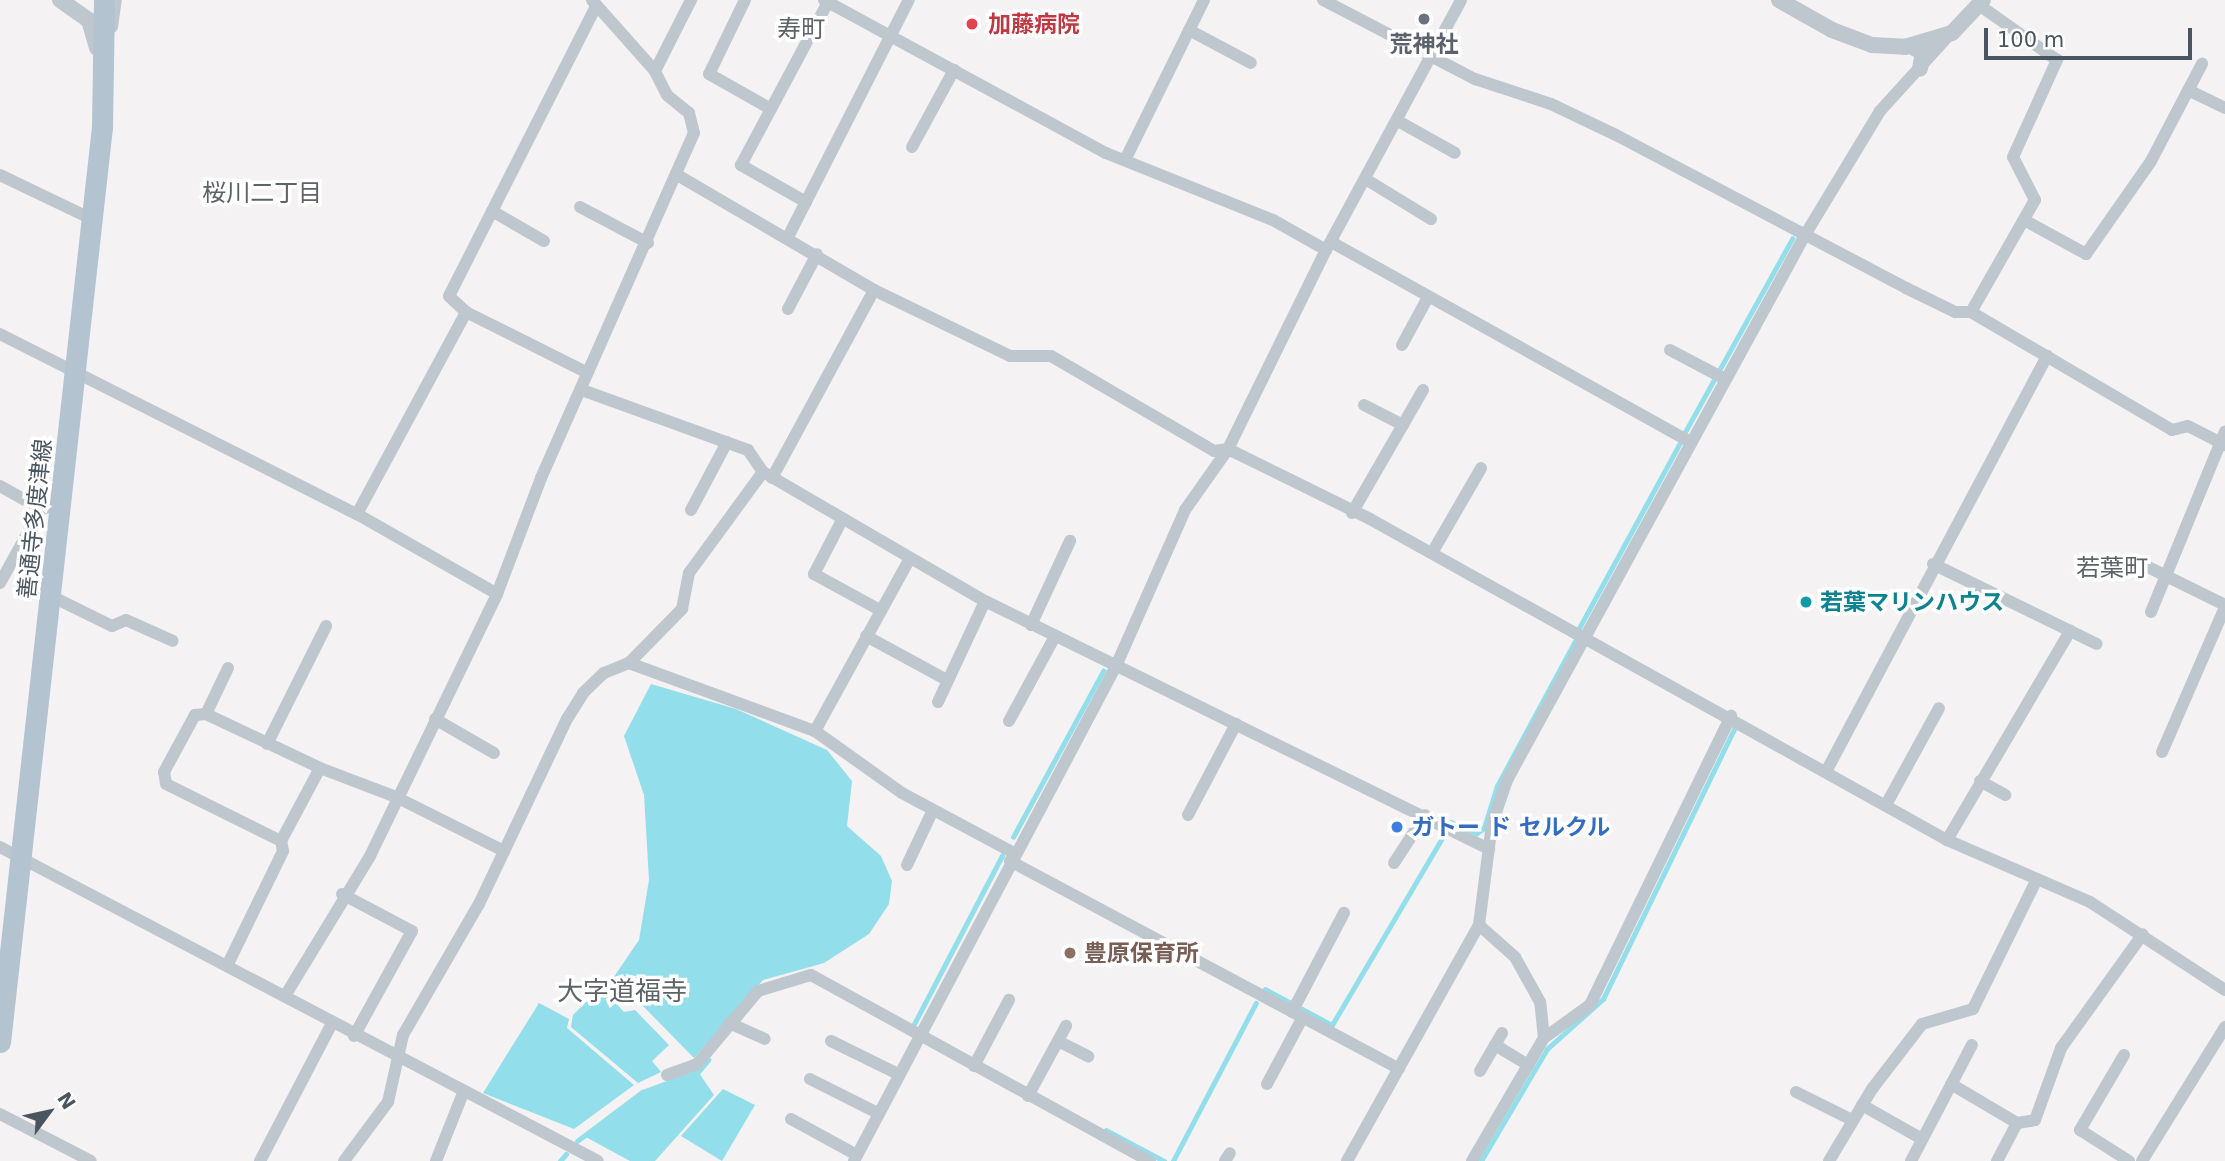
<!DOCTYPE html>
<meta charset="utf-8">
<style>
body{margin:0}
#map{position:relative;width:2225px;height:1161px;overflow:hidden;background:#f4f2f2;font-family:"DejaVu Sans","Noto Sans JP",sans-serif}
div>[style]{position:absolute}
[style*='--x']{left:calc(var(--x)*1px);top:calc(var(--y)*1px);width:calc(var(--w)*1px);rotate:calc(var(--a)*1deg)}
.water>*{inset:0;background:#92deeb}
.stream>*{height:4.5px;margin:-2.25px;padding:0 2.25px;transform-origin:2.25px;border-radius:2.25px;background:#92deeb}
.minor>*{height:12px;margin:-6px;padding:0 6px;transform-origin:6px;border-radius:6px;background:#bec7ce}
.tertiary>*{height:16px;margin:-8px;padding:0 8px;transform-origin:8px;border-radius:8px;background:#bec7ce}
.primary>*{height:21px;margin:-10.5px;padding:0 10.5px;transform-origin:10.5px;border-radius:10.5px;background:#b3c3cf}
.dots>*{width:19px;height:19px;translate:-50% -50%;box-sizing:border-box;border:4px solid #fff;border-radius:50%}
span{translate:-50% -50%;white-space:nowrap;text-align:center;line-height:1.15;-webkit-text-stroke:7px #fff;paint-order:stroke}
.health-label{font-size:23px;color:#be3a42;font-weight:700}
.left{translate:0 -50%;text-align:left}
.worship-label{font-size:23px;color:#5b616d;font-weight:700}
.street-label{font-size:23px;color:#4a565f}
.culture-label{font-size:23px;color:#0d838f;font-weight:700}
.shop-label{font-size:23px;color:#366cbe;font-weight:700}
.education-label{font-size:23px;color:#785e54;font-weight:700}
.neighbourhood-label{font-size:24px;color:#5e6367}
.quarter-label{font-size:26px;color:#5e6367}
.north{position:absolute;left:14px;top:1077px;width:70px;height:70px;-webkit-text-stroke:5px #fff;paint-order:stroke;rotate:57deg;font-size:19px;font-weight:700;line-height:28px;text-align:center;color:#4a565f}
.north::after{content:'';display:block;margin:auto;width:24px;height:32px;background:#4a565f;clip-path:polygon(50% 0,100% 100%,50% 72%,0 100%)}
.scale{position:absolute;left:1984px;top:28px;width:208px;height:32px;box-sizing:border-box;border:4px solid #4a565f;border-top:0;padding-left:9px;font-size:21px;line-height:24px;white-space:nowrap;color:#4a565f;-webkit-text-stroke:5px #fff;paint-order:stroke}
</style>
<div id="map">
<div class="water">
<div style="clip-path:polygon(651px 684px,736px 709px,827px 750px,852px 781px,847px 826px,881px 856px,892px 881px,889px 904px,869px 934px,824px 963px,763px 980px,694px 1058px,637px 1000px,625px 1004px,609px 984px,639px 940px,649px 880px,644px 795px,624px 736px)"></div>
<div style="clip-path:polygon(601px 987px,624px 1012px,635px 1010px,669px 1045px,652px 1061px,661px 1072px,638px 1083px,571px 1027px,573px 1015px)"></div>
<div style="clip-path:polygon(539px 1003px,569px 1019px,567px 1028px,634px 1085px,574px 1129px,483px 1093px)"></div>
<div style="clip-path:polygon(699px 1073px,714px 1095px,655px 1161px,630px 1161px,584px 1136px,642px 1094px)"></div>
<div style="clip-path:polygon(723px 1089px,755px 1105px,722px 1161px,681px 1136px)"></div>
</div>
<div class="stream">
<div style="--x:1685;--y:432;--w:221;--a:-61"></div>
<div style="--x:1578;--y:630;--w:213;--a:-61.4"></div>
<div style="--x:1451;--y:822;--w:28;--a:23"></div>
<div style="--x:1477;--y:833;--w:9;--a:-36"></div>
<div style="--x:1484;--y:828;--w:44;--a:-72.8"></div>
<div style="--x:1497;--y:786;--w:165;--a:-61.7"></div>
<div style="--x:1013;--y:837;--w:189;--a:-61.5"></div>
<div style="--x:1265;--y:989;--w:76;--a:28.2"></div>
<div style="--x:1332;--y:1025;--w:223;--a:-59.5"></div>
<div style="--x:913;--y:1026;--w:192;--a:-62.4"></div>
<div style="--x:1106;--y:1130;--w:66;--a:28.1"></div>
<div style="--x:577;--y:1141;--w:81;--a:-37"></div>
<div style="--x:642;--y:1092;--w:59;--a:-19.7"></div>
<div style="--x:698;--y:1072;--w:16;--a:-50"></div>
<div style="--x:560;--y:1161;--w:9;--a:-49"></div>
<div style="--x:1173;--y:1161;--w:178;--a:-62.3"></div>
<div style="--x:1481;--y:1161;--w:130;--a:-59.5"></div>
<div style="--x:1547;--y:1049;--w:75;--a:-41.8"></div>
<div style="--x:1603;--y:999;--w:300;--a:-64.1"></div>
</div>
<div class="minor">
<div style="--x:745;--y:0;--w:82;--a:115.9"></div>
<div style="--x:709;--y:74;--w:71;--a:29.4"></div>
<div style="--x:824;--y:0;--w:321;--a:28.5"></div>
<div style="--x:1106;--y:153;--w:180;--a:21.9"></div>
<div style="--x:1273;--y:220;--w:61;--a:29.5"></div>
<div style="--x:1323;--y:0;--w:171;--a:27.5"></div>
<div style="--x:1475;--y:79;--w:80;--a:18.2"></div>
<div style="--x:1551;--y:104;--w:72;--a:25.5"></div>
<div style="--x:1616;--y:135;--w:328;--a:27.8"></div>
<div style="--x:1906;--y:288;--w:55;--a:26.1"></div>
<div style="--x:1955;--y:312;--w:16;--a:0"></div>
<div style="--x:1971;--y:312;--w:233;--a:30.4"></div>
<div style="--x:2172;--y:430;--w:16;--a:-14"></div>
<div style="--x:2188;--y:426;--w:42;--a:27.2"></div>
<div style="--x:112;--y:27;--w:27;--a:-82"></div>
<div style="--x:1189;--y:30;--w:70;--a:28"></div>
<div style="--x:655;--y:71;--w:80;--a:-63.1"></div>
<div style="--x:2188;--y:90;--w:41;--a:25.9"></div>
<div style="--x:1398;--y:121;--w:65;--a:29.3"></div>
<div style="--x:912;--y:147;--w:88;--a:-61.4"></div>
<div style="--x:1125;--y:160;--w:178;--a:-63.7"></div>
<div style="--x:0;--y:175;--w:102;--a:25.6"></div>
<div style="--x:679;--y:176;--w:226;--a:30.3"></div>
<div style="--x:874;--y:290;--w:151;--a:25.9"></div>
<div style="--x:1010;--y:356;--w:41;--a:0"></div>
<div style="--x:1051;--y:356;--w:189;--a:30.2"></div>
<div style="--x:1214;--y:451;--w:14;--a:-8"></div>
<div style="--x:1228;--y:449;--w:158;--a:26.2"></div>
<div style="--x:1370;--y:519;--w:660;--a:29.09"></div>
<div style="--x:1947;--y:840;--w:156;--a:23.4"></div>
<div style="--x:2090;--y:902;--w:161;--a:33.1"></div>
<div style="--x:1367;--y:180;--w:75;--a:31.4"></div>
<div style="--x:806;--y:202;--w:75;--a:-150.4"></div>
<div style="--x:741;--y:165;--w:185;--a:-61.9"></div>
<div style="--x:580;--y:207;--w:77;--a:27.9"></div>
<div style="--x:492;--y:211;--w:60;--a:30"></div>
<div style="--x:2024;--y:220;--w:71;--a:28.7"></div>
<div style="--x:2086;--y:254;--w:113;--a:-55"></div>
<div style="--x:2151;--y:161;--w:110;--a:-62.3"></div>
<div style="--x:788;--y:237;--w:266;--a:-63"></div>
<div style="--x:1333;--y:243;--w:410;--a:29.1"></div>
<div style="--x:788;--y:309;--w:62;--a:-62.2"></div>
<div style="--x:466;--y:312;--w:23;--a:-137"></div>
<div style="--x:449;--y:296;--w:325;--a:-63.1"></div>
<div style="--x:1971;--y:312;--w:129;--a:-60.3"></div>
<div style="--x:2035;--y:200;--w:48;--a:-117.1"></div>
<div style="--x:2013;--y:157;--w:107;--a:-65.6"></div>
<div style="--x:2057;--y:60;--w:95;--a:-144.8"></div>
<div style="--x:0;--y:334;--w:400;--a:26.8"></div>
<div style="--x:357;--y:514;--w:161;--a:29.7"></div>
<div style="--x:1402;--y:345;--w:52;--a:-61.5"></div>
<div style="--x:1670;--y:350;--w:62;--a:27.8"></div>
<div style="--x:582;--y:390;--w:177;--a:19.9"></div>
<div style="--x:748;--y:450;--w:27;--a:56"></div>
<div style="--x:763;--y:472;--w:257;--a:30.2"></div>
<div style="--x:985;--y:601;--w:562;--a:26.2"></div>
<div style="--x:1364;--y:405;--w:44;--a:27.1"></div>
<div style="--x:772;--y:478;--w:214;--a:-61.5"></div>
<div style="--x:0;--y:486;--w:47;--a:29.3"></div>
<div style="--x:691;--y:510;--w:77;--a:-62.1"></div>
<div style="--x:1352;--y:513;--w:142;--a:-60"></div>
<div style="--x:357;--y:514;--w:230;--a:-61.6"></div>
<div style="--x:466;--y:312;--w:136;--a:26.6"></div>
<div style="--x:842;--y:520;--w:61;--a:117.4"></div>
<div style="--x:814;--y:574;--w:75;--a:28.6"></div>
<div style="--x:1432;--y:553;--w:98;--a:-60"></div>
<div style="--x:1933;--y:564;--w:182;--a:26"></div>
<div style="--x:2148;--y:567;--w:86;--a:26.3"></div>
<div style="--x:0;--y:583;--w:85;--a:-61"></div>
<div style="--x:41;--y:509;--w:23;--a:-13"></div>
<div style="--x:53;--y:597;--w:66;--a:26.2"></div>
<div style="--x:112;--y:626;--w:15;--a:-23"></div>
<div style="--x:126;--y:620;--w:51;--a:24.1"></div>
<div style="--x:2151;--y:612;--w:195;--a:-67.7"></div>
<div style="--x:1031;--y:625;--w:93;--a:-65.1"></div>
<div style="--x:866;--y:636;--w:90;--a:28.6"></div>
<div style="--x:629;--y:663;--w:198;--a:20.1"></div>
<div style="--x:815;--y:731;--w:107;--a:35.5"></div>
<div style="--x:902;--y:793;--w:127;--a:28.2"></div>
<div style="--x:938;--y:702;--w:111;--a:-65"></div>
<div style="--x:206;--y:714;--w:51;--a:-64.4"></div>
<div style="--x:435;--y:719;--w:68;--a:30"></div>
<div style="--x:1009;--y:721;--w:94;--a:-61.5"></div>
<div style="--x:815;--y:731;--w:195;--a:-61.2"></div>
<div style="--x:267;--y:744;--w:132;--a:-63.4"></div>
<div style="--x:2162;--y:752;--w:158;--a:-66.5"></div>
<div style="--x:320;--y:768;--w:81;--a:20.9"></div>
<div style="--x:396;--y:797;--w:121;--a:26.6"></div>
<div style="--x:1828;--y:768;--w:467;--a:-62"></div>
<div style="--x:1980;--y:781;--w:29;--a:29"></div>
<div style="--x:1887;--y:803;--w:108;--a:-61.3"></div>
<div style="--x:1188;--y:815;--w:103;--a:-62.2"></div>
<div style="--x:1947;--y:840;--w:243;--a:-59.5"></div>
<div style="--x:0;--y:847;--w:675;--a:27.7"></div>
<div style="--x:1010;--y:861;--w:441;--a:28.1"></div>
<div style="--x:1394;--y:863;--w:57;--a:-57.1"></div>
<div style="--x:907;--y:865;--w:61;--a:-64.7"></div>
<div style="--x:342;--y:894;--w:79;--a:27.9"></div>
<div style="--x:412;--y:931;--w:120;--a:118.9"></div>
<div style="--x:227;--y:966;--w:128;--a:-64"></div>
<div style="--x:283;--y:851;--w:10;--a:-101"></div>
<div style="--x:281;--y:841;--w:128;--a:-153.6"></div>
<div style="--x:166;--y:784;--w:12;--a:-99"></div>
<div style="--x:164;--y:772;--w:65;--a:-61.5"></div>
<div style="--x:195;--y:715;--w:11;--a:-5"></div>
<div style="--x:206;--y:714;--w:126;--a:25.3"></div>
<div style="--x:320;--y:768;--w:83;--a:118.1"></div>
<div style="--x:285;--y:996;--w:164;--a:-58.7"></div>
<div style="--x:370;--y:856;--w:291;--a:-64.1"></div>
<div style="--x:497;--y:594;--w:124;--a:-69.2"></div>
<div style="--x:541;--y:478;--w:377;--a:-66.1"></div>
<div style="--x:694;--y:133;--w:21;--a:-104"></div>
<div style="--x:689;--y:113;--w:28;--a:-141"></div>
<div style="--x:667;--y:95;--w:27;--a:-117"></div>
<div style="--x:655;--y:71;--w:95;--a:-131.6"></div>
<div style="--x:1292;--y:1012;--w:112;--a:-62.3"></div>
<div style="--x:729;--y:1023;--w:39;--a:24"></div>
<div style="--x:1544;--y:1038;--w:57;--a:-35.7"></div>
<div style="--x:1590;--y:1005;--w:322;--a:-64"></div>
<div style="--x:831;--y:1041;--w:75;--a:26.2"></div>
<div style="--x:1058;--y:1041;--w:34;--a:27"></div>
<div style="--x:1495;--y:1045;--w:39;--a:31"></div>
<div style="--x:2124;--y:1055;--w:87;--a:120.4"></div>
<div style="--x:2080;--y:1130;--w:58;--a:32.3"></div>
<div style="--x:974;--y:1066;--w:75;--a:-62.1"></div>
<div style="--x:1480;--y:1071;--w:44;--a:-59.9"></div>
<div style="--x:667;--y:1075;--w:32;--a:-20"></div>
<div style="--x:697;--y:1064;--w:95;--a:-50.1"></div>
<div style="--x:758;--y:991;--w:55;--a:-16.8"></div>
<div style="--x:811;--y:975;--w:387;--a:28.8"></div>
<div style="--x:810;--y:1079;--w:76;--a:26.6"></div>
<div style="--x:1267;--y:1084;--w:76;--a:-61.8"></div>
<div style="--x:1951;--y:1084;--w:77;--a:30.6"></div>
<div style="--x:2017;--y:1123;--w:18;--a:-9"></div>
<div style="--x:2035;--y:1120;--w:77;--a:-70.1"></div>
<div style="--x:2061;--y:1048;--w:140;--a:-54.3"></div>
<div style="--x:1796;--y:1092;--w:63;--a:26.6"></div>
<div style="--x:1028;--y:1096;--w:80;--a:-61.5"></div>
<div style="--x:1862;--y:1105;--w:69;--a:29.5"></div>
<div style="--x:0;--y:1114;--w:102;--a:27.3"></div>
<div style="--x:791;--y:1119;--w:75;--a:28.6"></div>
<div style="--x:260;--y:1161;--w:156;--a:-62.4"></div>
<div style="--x:344;--y:1161;--w:74;--a:-53.3"></div>
<div style="--x:388;--y:1102;--w:69;--a:-77.4"></div>
<div style="--x:403;--y:1035;--w:151;--a:-59.9"></div>
<div style="--x:479;--y:904;--w:205;--a:-64.6"></div>
<div style="--x:567;--y:719;--w:31;--a:-58"></div>
<div style="--x:583;--y:693;--w:29;--a:-44"></div>
<div style="--x:604;--y:673;--w:27;--a:-22"></div>
<div style="--x:629;--y:663;--w:76;--a:-45.5"></div>
<div style="--x:682;--y:609;--w:37;--a:-79"></div>
<div style="--x:689;--y:573;--w:125;--a:-53.8"></div>
<div style="--x:436;--y:1161;--w:73;--a:-68.3"></div>
<div style="--x:854;--y:1161;--w:560;--a:-62.11"></div>
<div style="--x:1116;--y:666;--w:171;--a:-66.1"></div>
<div style="--x:1185;--y:510;--w:75;--a:-54.8"></div>
<div style="--x:1228;--y:449;--w:222;--a:-63.8"></div>
<div style="--x:1326;--y:250;--w:284;--a:-61.6"></div>
<div style="--x:1225;--y:1161;--w:9;--a:-58"></div>
<div style="--x:1347;--y:1161;--w:270;--a:-60.8"></div>
<div style="--x:1479;--y:925;--w:102;--a:-82.7"></div>
<div style="--x:1492;--y:824;--w:46;--a:-71.2"></div>
<div style="--x:1507;--y:780;--w:621;--a:-61.33"></div>
<div style="--x:1805;--y:235;--w:145;--a:-58.8"></div>
<div style="--x:1880;--y:111;--w:105;--a:-47.7"></div>
<div style="--x:1472;--y:1161;--w:143;--a:-59.7"></div>
<div style="--x:1544;--y:1038;--w:36;--a:-96"></div>
<div style="--x:1540;--y:1002;--w:51;--a:-119.1"></div>
<div style="--x:1515;--y:957;--w:48;--a:-138.4"></div>
<div style="--x:1829;--y:1161;--w:84;--a:-59.2"></div>
<div style="--x:1872;--y:1089;--w:82;--a:-52.4"></div>
<div style="--x:1922;--y:1024;--w:53;--a:-16.4"></div>
<div style="--x:1973;--y:1009;--w:143;--a:-63.8"></div>
<div style="--x:1911;--y:1161;--w:131;--a:-62.3"></div>
<div style="--x:1997;--y:1161;--w:43;--a:-62.2"></div>
<div style="--x:2142;--y:1161;--w:158;--a:-58.2"></div>
</div>
<div class="tertiary">
<div style="--x:60;--y:0;--w:35;--a:35"></div>
<div style="--x:89;--y:20;--w:29;--a:74"></div>
<div style="--x:1779;--y:0;--w:61;--a:29.5"></div>
<div style="--x:1832;--y:30;--w:43;--a:20.6"></div>
<div style="--x:1872;--y:45;--w:33;--a:3"></div>
<div style="--x:1905;--y:47;--w:49;--a:-16.6"></div>
<div style="--x:1952;--y:33;--w:45;--a:-46.8"></div>
<div style="--x:1911;--y:46;--w:14;--a:30"></div>
<div style="--x:1923;--y:53;--w:16;--a:101"></div>
</div>
<div class="primary">
<div style="--x:0;--y:1042;--w:921;--a:-83.64"></div>
<div style="--x:102;--y:127;--w:127;--a:-89.1"></div>
</div>
<div class="dots">
<div style="left:1424px;top:19px;background:#6b7280"></div>
<div style="left:972px;top:24px;background:#e0444e"></div>
<div style="left:1806px;top:602px;background:#0f9aa8"></div>
<div style="left:1397px;top:827px;background:#3f7fe0"></div>
<div style="left:1070px;top:953px;background:#8d6e63"></div>
</div>
<div class="health-label">
<span class="left" style="left:988px;top:24px">加藤病院</span>
</div>
<div class="worship-label">
<span style="left:1424px;top:44px">荒神社</span>
</div>
<div class="street-label">
<span style="left:35px;top:519px;rotate:-84deg">善通寺多度津線</span>
</div>
<div class="culture-label">
<span class="left" style="left:1820px;top:602px">若葉マリンハウス</span>
</div>
<div class="shop-label">
<span class="left" style="left:1411px;top:827px">ガトー ド セルクル</span>
</div>
<div class="education-label">
<span class="left" style="left:1084px;top:953px">豊原保育所</span>
</div>
<div class="neighbourhood-label">
<span style="left:801px;top:30px">寿町</span>
<span style="left:262px;top:194px">桜川二丁目</span>
<span style="left:2112px;top:569px">若葉町</span>
</div>
<div class="quarter-label">
<span style="left:622px;top:992px">大字道福寺</span>
</div>
<div class="north">N</div>
<div class="scale">100 m</div>
</div>
